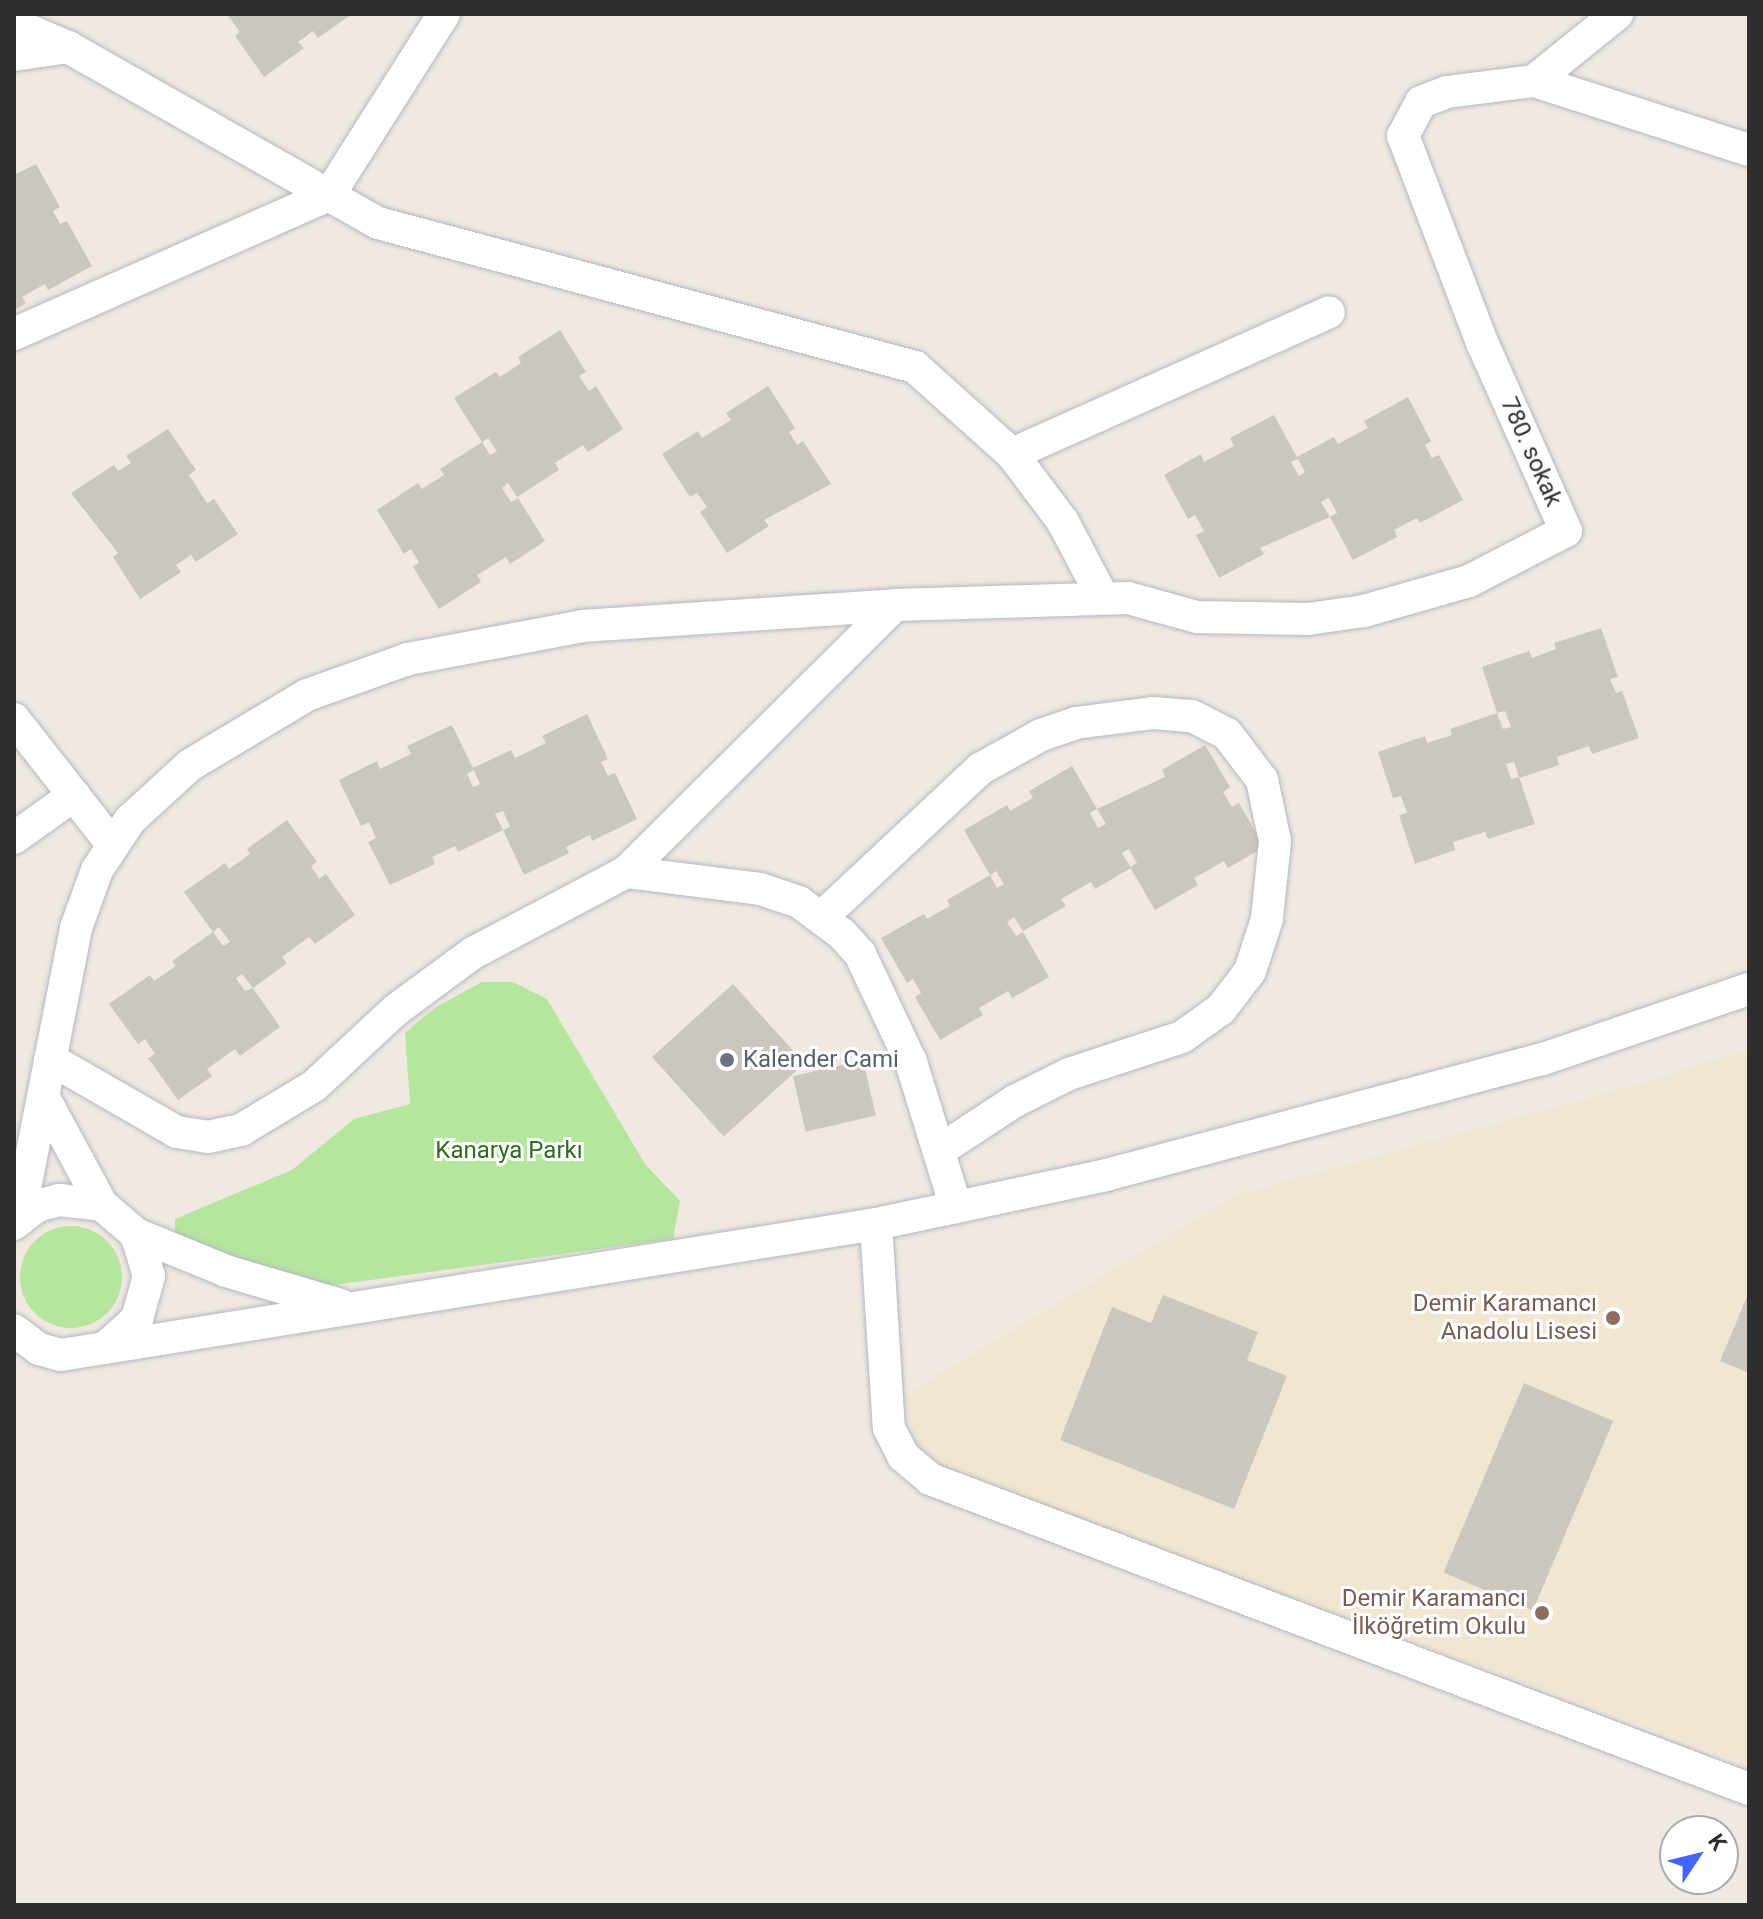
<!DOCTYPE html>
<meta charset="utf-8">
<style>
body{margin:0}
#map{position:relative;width:1763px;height:1919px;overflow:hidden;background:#efe9e1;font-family:Roboto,sans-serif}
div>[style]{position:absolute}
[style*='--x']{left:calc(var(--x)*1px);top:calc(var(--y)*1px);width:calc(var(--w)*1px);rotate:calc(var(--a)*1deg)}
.education>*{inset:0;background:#f0e6d1}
.green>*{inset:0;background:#b6e59e}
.round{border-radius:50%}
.building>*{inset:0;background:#cbc7bf;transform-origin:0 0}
.roads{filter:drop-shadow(0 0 2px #b4b7c1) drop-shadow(0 0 2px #b4b7c1)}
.minor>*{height:32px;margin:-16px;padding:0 16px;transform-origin:16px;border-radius:16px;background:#fff}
.dots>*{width:22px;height:22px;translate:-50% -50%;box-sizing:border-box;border:4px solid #fff;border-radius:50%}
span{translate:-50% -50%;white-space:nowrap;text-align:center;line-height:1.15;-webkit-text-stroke:6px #fff;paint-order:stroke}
.street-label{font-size:24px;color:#2e2e2e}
.worship-label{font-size:24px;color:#5b616d}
.left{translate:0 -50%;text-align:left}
.park-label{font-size:24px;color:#2c6e1b}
.education-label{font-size:24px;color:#785e54}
.right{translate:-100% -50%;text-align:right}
.frame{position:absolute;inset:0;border:16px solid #2e2e2e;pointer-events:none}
.north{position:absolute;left:1659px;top:1815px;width:80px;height:80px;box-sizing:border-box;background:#fff;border:2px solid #ababab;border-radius:50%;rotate:55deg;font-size:22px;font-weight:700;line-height:32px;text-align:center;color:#2e2e2e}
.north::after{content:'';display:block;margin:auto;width:28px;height:36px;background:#4264fb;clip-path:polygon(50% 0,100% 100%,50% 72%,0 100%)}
</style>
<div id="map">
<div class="education">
<div style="clip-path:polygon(1749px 1049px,1749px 1764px,919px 1462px,905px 1395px,1236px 1195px,1647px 1082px)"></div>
</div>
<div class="green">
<div style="clip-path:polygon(482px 982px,513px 982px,547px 999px,645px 1164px,680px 1201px,673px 1239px,290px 1291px,174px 1255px,175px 1219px,292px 1170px,354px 1119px,410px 1104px,405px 1033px,436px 1007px)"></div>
<div class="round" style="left:20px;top:1226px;width:102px;height:102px"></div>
</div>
<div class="building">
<div style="clip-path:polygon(227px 14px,352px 14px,318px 38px,313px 31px,298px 42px,304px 48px,264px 77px,235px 36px,240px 32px)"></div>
<div style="clip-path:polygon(36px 164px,60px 207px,53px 211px,60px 224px,67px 221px,92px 266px,48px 290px,45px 284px,22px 297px,26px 303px,14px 310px,14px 175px)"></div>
<div style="clip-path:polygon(560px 330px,586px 372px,579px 376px,589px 391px,596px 386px,623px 429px,588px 452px,583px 445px,555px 463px,559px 470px,517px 497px,508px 483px,502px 488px,511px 502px,518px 498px,545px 541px,510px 564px,506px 557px,477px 575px,481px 582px,439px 609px,413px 567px,419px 562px,411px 549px,404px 554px,377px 510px,418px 483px,422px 489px,444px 475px,440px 469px,482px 442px,490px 455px,497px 451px,488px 438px,482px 442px,454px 398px,496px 372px,500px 377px,521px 363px,518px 357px)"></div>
<div style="clip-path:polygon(768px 386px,795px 428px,789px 432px,797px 445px,803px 441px,831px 484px,764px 520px,769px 526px,727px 553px,700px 512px,707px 507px,697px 493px,690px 497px,662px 454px,698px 431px,702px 438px,731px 420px,726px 413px)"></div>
<div style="clip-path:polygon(1408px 397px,1431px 441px,1425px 445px,1432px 458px,1439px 455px,1463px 500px,1420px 523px,1417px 518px,1394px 530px,1397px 537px,1353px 560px,1330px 517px,1337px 513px,1329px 498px,1321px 502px,1330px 517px,1260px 548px,1264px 554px,1219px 578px,1196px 535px,1204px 531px,1195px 515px,1188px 519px,1164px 475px,1201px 454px,1204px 462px,1234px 446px,1230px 438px,1274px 415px,1298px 459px,1291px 462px,1299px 476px,1305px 472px,1297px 457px,1334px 437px,1338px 444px,1368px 428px,1364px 421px)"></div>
<div style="clip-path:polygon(168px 429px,196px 470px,189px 475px,207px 503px,214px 499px,238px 534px,196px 562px,191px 555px,176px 565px,181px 572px,140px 599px,113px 557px,118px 553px,71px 493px,114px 465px,118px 471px,131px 463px,126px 456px)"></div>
<div style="clip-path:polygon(1601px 628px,1618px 677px,1610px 679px,1616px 693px,1622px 691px,1639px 738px,1592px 754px,1589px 746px,1557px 757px,1559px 765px,1519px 778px,1514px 762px,1506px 764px,1511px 779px,1519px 777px,1535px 824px,1488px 839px,1485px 832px,1453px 842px,1455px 850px,1415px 864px,1399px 815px,1407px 813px,1401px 796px,1393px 798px,1378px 752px,1425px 736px,1427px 743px,1452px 735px,1450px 729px,1497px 713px,1503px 729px,1511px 727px,1505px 711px,1497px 713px,1482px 667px,1529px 651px,1532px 658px,1556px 649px,1554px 643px)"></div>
<div style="clip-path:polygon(587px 714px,608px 759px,601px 762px,608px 776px,615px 773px,637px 819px,592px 841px,590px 835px,566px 847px,569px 853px,524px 875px,503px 830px,510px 827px,503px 811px,495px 814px,503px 830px,458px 852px,455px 846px,432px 857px,435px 864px,390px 885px,368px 842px,376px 838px,369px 822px,361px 826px,339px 780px,377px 761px,380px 769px,411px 754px,407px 746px,452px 725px,474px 770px,467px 774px,473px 787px,480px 784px,473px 768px,511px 750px,515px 758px,546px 743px,542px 736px)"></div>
<div style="clip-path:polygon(1205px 745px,1230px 787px,1223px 792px,1232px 807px,1239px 803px,1264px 847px,1228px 868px,1224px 861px,1194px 878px,1198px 885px,1155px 910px,1130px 867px,1137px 863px,1129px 849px,1122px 853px,1131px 868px,1095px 889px,1091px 882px,1061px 899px,1066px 906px,1023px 931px,1014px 917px,1007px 922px,1016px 936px,1023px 932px,1049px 977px,1012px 998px,1008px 991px,979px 1008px,983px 1015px,940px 1040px,915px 997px,921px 993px,913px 979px,907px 983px,881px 938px,924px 914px,927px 919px,950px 906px,947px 900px,990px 875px,997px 888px,1004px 884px,996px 871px,990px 875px,964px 830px,1007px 805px,1010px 811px,1033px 798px,1029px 791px,1072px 766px,1097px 809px,1090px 813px,1098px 828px,1106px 824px,1097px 809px,1165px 777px,1162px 770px)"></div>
<div style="clip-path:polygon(evenodd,287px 820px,317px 862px,311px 866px,319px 879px,326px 874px,355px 915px,315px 944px,309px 937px,282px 957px,287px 963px,253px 988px,280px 1027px,240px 1056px,235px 1049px,207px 1069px,212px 1076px,178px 1100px,148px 1058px,155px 1054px,145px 1039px,138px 1044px,109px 1004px,150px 975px,154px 981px,176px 966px,172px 961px,213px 932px,184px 892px,225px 863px,229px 869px,250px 854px,247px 849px,287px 820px,219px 927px,230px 942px,223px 946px,213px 932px,219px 927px,287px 820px,242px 974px,253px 988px,245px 991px,236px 978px,242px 974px)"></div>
<div style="left:733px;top:984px;width:107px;height:109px;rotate:48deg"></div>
<div style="left:863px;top:1060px;width:57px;height:72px;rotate:77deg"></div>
<div style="clip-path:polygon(1749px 1292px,1749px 1373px,1720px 1361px)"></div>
<div style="clip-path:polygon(1163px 1295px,1258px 1332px,1247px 1360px,1287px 1376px,1234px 1509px,1060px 1440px,1112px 1307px,1151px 1323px)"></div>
<div style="left:1524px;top:1383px;width:97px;height:206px;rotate:23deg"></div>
</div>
<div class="roads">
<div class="minor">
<div style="--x:14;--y:24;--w:59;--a:23.1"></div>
<div style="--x:68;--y:47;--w:356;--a:29.6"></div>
<div style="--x:378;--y:223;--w:556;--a:15.01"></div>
<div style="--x:915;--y:367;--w:130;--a:41.9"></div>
<div style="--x:1012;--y:454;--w:85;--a:53.1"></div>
<div style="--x:1063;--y:522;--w:86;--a:62.2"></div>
<div style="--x:14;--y:55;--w:55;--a:-8.4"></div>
<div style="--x:1534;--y:81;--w:226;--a:17.8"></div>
<div style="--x:14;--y:334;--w:344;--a:-23.8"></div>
<div style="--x:329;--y:195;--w:214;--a:-57.6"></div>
<div style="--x:1012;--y:454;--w:347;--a:-24.1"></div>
<div style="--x:14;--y:719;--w:159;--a:51.9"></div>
<div style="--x:14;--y:838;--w:74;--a:-35.6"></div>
<div style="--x:626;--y:872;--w:135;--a:7.2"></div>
<div style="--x:760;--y:889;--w:41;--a:18.4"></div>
<div style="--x:799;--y:902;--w:54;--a:36.7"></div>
<div style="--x:842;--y:934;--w:27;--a:48"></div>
<div style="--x:860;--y:954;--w:119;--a:64.7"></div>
<div style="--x:911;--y:1062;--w:152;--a:72.8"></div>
<div style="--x:822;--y:917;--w:216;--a:-43.1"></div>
<div style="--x:980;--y:769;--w:70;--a:-29.1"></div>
<div style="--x:1041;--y:735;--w:36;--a:-19"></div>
<div style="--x:1075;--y:723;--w:80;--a:-7.2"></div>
<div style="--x:1154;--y:713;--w:38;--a:5"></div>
<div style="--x:1192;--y:716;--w:39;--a:27"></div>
<div style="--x:1227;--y:734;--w:58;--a:52.7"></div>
<div style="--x:1262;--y:780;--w:62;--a:78"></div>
<div style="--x:1275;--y:841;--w:78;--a:95.9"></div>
<div style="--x:1267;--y:919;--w:55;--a:108.1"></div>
<div style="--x:1250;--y:971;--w:48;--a:127.3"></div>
<div style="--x:1221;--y:1009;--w:48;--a:144.3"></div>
<div style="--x:1182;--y:1037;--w:119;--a:161.9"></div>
<div style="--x:1069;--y:1074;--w:60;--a:153.4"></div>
<div style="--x:1015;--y:1101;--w:91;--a:146.7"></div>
<div style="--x:50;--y:1059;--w:146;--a:29.9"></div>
<div style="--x:177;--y:1132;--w:31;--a:9"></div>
<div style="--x:208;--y:1137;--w:34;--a:-12"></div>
<div style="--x:241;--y:1130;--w:85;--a:-31.1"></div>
<div style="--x:314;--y:1086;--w:113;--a:-42.9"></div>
<div style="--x:397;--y:1009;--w:94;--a:-36.4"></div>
<div style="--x:473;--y:953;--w:173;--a:-27.9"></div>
<div style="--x:626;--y:872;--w:379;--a:-44.8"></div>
<div style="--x:43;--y:1096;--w:124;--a:61.6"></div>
<div style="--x:19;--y:1219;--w:297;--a:-78.9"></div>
<div style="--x:76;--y:928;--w:62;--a:-70.1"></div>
<div style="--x:97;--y:870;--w:60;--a:-56.6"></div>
<div style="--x:130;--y:820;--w:81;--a:-42.5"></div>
<div style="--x:190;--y:765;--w:136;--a:-30.9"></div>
<div style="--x:307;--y:695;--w:107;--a:-19.6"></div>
<div style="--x:408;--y:659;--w:177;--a:-10.7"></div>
<div style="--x:582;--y:626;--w:314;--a:-3.8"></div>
<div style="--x:895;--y:605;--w:233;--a:-1.7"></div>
<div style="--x:1128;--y:598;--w:72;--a:15.4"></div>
<div style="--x:1197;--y:617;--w:111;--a:1"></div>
<div style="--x:1308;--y:619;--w:57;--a:-8.1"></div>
<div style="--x:1364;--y:611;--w:109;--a:-15.9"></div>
<div style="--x:1469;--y:581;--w:109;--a:-27.3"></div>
<div style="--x:1566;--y:531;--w:204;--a:-114"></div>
<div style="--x:1483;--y:345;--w:224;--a:-110.9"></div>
<div style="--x:1403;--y:136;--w:38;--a:-62"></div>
<div style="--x:1421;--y:102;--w:28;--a:-21"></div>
<div style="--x:1447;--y:92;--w:88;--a:-7.2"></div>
<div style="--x:1534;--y:81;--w:107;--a:-38.9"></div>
<div style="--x:14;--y:1224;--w:29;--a:-38"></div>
<div style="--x:37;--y:1206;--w:23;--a:-15"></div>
<div style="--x:59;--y:1200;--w:43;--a:6.6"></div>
<div style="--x:102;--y:1205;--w:45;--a:40.5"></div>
<div style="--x:136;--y:1234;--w:44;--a:72.8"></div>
<div style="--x:149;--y:1276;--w:45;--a:105.6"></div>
<div style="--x:137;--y:1319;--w:43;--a:137.8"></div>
<div style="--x:105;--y:1348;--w:45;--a:171"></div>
<div style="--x:61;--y:1355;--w:23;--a:-165"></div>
<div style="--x:39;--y:1349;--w:31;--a:-143"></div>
<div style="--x:876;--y:1224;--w:204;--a:86.4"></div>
<div style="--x:889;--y:1428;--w:31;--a:63"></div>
<div style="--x:903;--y:1456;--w:35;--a:40"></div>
<div style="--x:930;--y:1479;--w:876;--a:20.73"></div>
<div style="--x:136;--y:1234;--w:97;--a:22.3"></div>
<div style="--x:226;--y:1271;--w:120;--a:16.5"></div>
<div style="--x:105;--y:1348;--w:781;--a:-9.14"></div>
<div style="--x:876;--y:1224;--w:235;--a:-12"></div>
<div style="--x:1106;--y:1175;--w:452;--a:-14.9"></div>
<div style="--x:1543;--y:1059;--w:218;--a:-18.8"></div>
</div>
</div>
<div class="dots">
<div style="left:727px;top:1060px;background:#6b7280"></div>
<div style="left:1613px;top:1318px;background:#8d6e63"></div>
<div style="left:1542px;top:1613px;background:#8d6e63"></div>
</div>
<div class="street-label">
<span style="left:1531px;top:452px;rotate:66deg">780. sokak</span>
</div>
<div class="worship-label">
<span class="left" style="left:743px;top:1060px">Kalender Cami</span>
</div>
<div class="park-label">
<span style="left:509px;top:1151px">Kanarya Parkı</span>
</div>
<div class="education-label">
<span class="right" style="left:1597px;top:1318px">Demir Karamancı<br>Anadolu Lisesi</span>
<span class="right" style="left:1526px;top:1613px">Demir Karamancı<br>İlköğretim Okulu</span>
</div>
<div class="frame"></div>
<div class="north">K</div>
</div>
